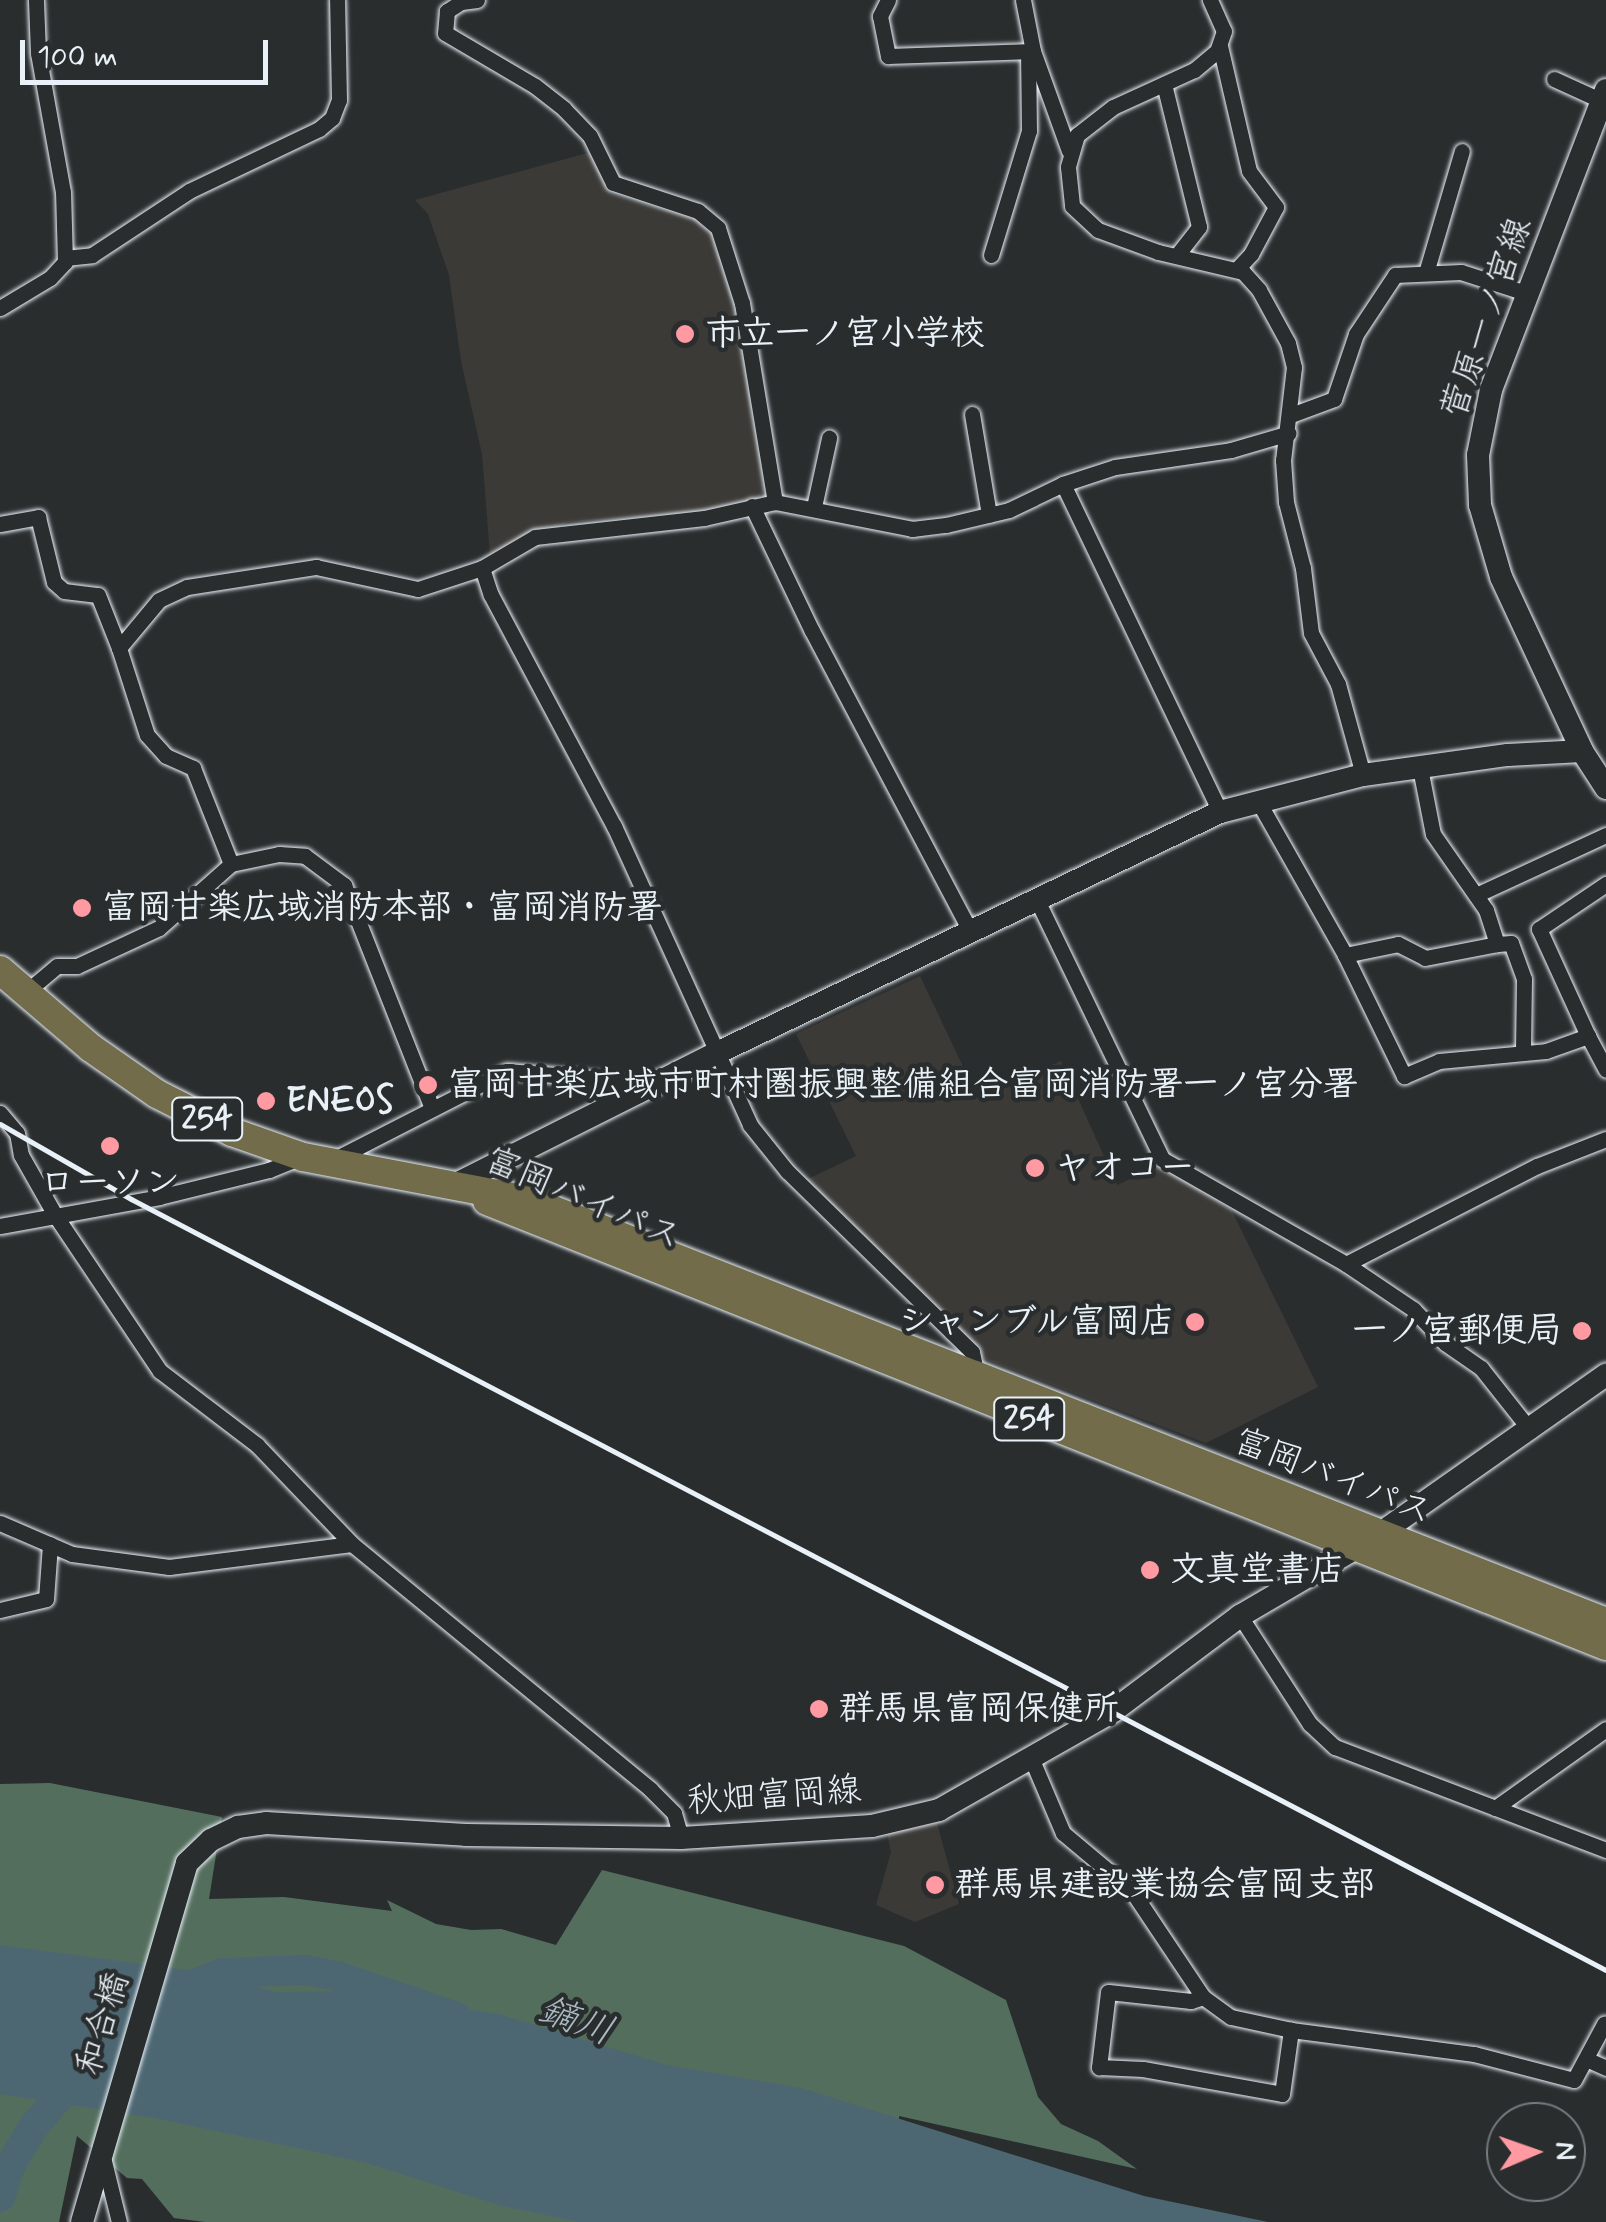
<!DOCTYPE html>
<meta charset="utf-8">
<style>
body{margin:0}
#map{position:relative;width:1606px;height:2222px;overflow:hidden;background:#2a2d2e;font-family:Mynerve,"Klee One",sans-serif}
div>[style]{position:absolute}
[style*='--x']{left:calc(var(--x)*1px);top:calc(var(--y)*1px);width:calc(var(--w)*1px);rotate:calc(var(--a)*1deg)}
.built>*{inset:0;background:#3c3a37}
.green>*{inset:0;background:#546e5d}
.water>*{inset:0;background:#4d6772}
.river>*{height:30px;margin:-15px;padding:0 15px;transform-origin:15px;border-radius:15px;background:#4d6772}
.roads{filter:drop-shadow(0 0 2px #e8f1f8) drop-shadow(0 0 2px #e8f1f8)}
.street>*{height:15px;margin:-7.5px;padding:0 7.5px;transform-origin:7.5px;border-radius:7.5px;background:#2a2d2e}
.secondary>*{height:22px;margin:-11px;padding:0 11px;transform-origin:11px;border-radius:11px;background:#2a2d2e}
.highway>*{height:28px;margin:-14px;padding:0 14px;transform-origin:14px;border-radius:14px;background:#726c4b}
.rail>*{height:5px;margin:-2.5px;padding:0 2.5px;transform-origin:2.5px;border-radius:2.5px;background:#e8f1f8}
.dots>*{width:28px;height:28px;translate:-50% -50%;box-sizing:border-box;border:5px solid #2a2d2e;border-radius:50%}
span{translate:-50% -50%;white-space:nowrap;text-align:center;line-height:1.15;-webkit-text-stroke:9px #2a2d2e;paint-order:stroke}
.shield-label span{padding:2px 8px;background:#2a2d2e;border:2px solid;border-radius:8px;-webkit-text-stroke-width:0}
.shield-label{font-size:32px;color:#e8f1f8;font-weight:700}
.street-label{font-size:35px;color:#e8f1f8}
.poi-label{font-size:35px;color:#e8f1f8;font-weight:700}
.left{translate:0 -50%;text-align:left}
.right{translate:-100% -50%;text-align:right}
.water-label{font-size:38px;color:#aabac2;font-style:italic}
.north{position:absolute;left:1486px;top:2102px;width:100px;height:100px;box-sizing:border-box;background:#2a2d2e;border:2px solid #767b7f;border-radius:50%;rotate:88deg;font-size:28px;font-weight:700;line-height:40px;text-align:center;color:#e8f1f8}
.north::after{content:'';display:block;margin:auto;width:35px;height:45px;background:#ff9aa2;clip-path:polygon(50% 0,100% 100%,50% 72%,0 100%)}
.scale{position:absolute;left:20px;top:40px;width:248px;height:45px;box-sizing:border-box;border:5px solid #e8f1f8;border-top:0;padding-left:12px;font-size:30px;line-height:35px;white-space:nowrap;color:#e8f1f8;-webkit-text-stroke:8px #2a2d2e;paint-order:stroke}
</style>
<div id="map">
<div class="built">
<div style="clip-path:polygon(591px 152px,611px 194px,695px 219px,712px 236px,737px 306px,765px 489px,757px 500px,699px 513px,569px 522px,490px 554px,482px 454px,461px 361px,449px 275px,428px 214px,415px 200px)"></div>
<div style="clip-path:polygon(920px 976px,978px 1098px,1061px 1061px,1117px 1185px,1161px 1165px,1231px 1209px,1318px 1387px,1206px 1443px,984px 1359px,806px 1180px,856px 1156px,796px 1034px)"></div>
<div style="clip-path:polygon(937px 1823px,959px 1904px,915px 1922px,876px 1905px,891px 1852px,887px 1833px)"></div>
</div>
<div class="green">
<div style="clip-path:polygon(50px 1783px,222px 1817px,209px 1899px,284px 1897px,392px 1911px,387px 1900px,436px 1924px,471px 1930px,501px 1929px,556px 1945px,602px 1870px,904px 1946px,1006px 2000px,1038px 2097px,1061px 2124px,1098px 2141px,1137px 2169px,899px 2116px,898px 2222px,205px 2222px,174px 2218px,142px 2179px,127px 2178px,77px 2136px,59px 2222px,0 2222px,0 1784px)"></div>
</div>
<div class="water">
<div style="clip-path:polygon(0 1945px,187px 1970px,277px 1992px,340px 1991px,499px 2014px,667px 2065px,802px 2088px,1144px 2196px,1268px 2222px,579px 2222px,502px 2206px,363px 2162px,154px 2118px,0 2094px)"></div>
</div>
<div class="river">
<div style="--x:178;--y:1990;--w:48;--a:-20.7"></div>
<div style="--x:223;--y:1973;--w:83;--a:-2.1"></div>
<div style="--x:306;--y:1970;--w:32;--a:11"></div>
<div style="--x:337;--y:1976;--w:127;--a:18.9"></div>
<div style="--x:0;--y:2197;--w:35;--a:-72"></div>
<div style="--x:11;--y:2164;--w:44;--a:-58.8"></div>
<div style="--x:34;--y:2126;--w:43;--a:-48.8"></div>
<div style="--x:62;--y:2094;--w:28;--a:-32"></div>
</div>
<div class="roads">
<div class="street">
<div style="--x:477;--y:0;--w:16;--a:173"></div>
<div style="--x:461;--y:2;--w:17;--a:147"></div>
<div style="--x:447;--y:11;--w:22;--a:95"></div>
<div style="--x:445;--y:33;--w:104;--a:30.5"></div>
<div style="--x:535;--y:86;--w:37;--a:38"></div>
<div style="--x:564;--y:109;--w:37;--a:46"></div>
<div style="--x:590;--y:136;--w:52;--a:63.9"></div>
<div style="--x:613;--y:183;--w:89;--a:18.2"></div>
<div style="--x:698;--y:211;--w:26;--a:40"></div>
<div style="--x:718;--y:228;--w:79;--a:72.3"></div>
<div style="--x:742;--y:303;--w:202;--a:80.6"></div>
<div style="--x:888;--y:0;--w:18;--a:117"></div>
<div style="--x:880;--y:16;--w:41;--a:78.7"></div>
<div style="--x:888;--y:56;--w:145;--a:-2"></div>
<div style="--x:1023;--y:0;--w:52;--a:78.9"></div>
<div style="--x:1033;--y:51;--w:106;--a:70.2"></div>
<div style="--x:1210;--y:0;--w:34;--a:66"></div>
<div style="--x:1224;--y:31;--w:21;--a:109"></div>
<div style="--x:1217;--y:51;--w:30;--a:140"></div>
<div style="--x:1194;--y:70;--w:89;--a:155.4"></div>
<div style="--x:1113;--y:107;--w:46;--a:142.1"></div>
<div style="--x:1077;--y:135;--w:33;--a:106"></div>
<div style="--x:1068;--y:167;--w:39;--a:84"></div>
<div style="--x:1072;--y:206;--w:35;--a:43"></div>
<div style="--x:1098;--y:230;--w:64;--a:20.1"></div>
<div style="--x:1158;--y:252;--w:87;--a:13.2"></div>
<div style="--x:1243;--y:272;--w:24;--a:48"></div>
<div style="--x:1259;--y:290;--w:60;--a:61.3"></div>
<div style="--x:1288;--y:343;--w:25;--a:76"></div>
<div style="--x:1294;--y:367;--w:94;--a:96.7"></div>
<div style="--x:1283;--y:460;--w:42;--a:85.9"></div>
<div style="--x:1286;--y:502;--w:68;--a:75.6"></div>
<div style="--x:1303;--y:568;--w:65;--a:83"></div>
<div style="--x:1311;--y:633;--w:58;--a:62.1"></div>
<div style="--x:1338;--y:684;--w:94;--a:74.6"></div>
<div style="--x:1220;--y:46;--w:128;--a:76.9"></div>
<div style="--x:1249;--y:171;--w:45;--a:53.1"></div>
<div style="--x:1276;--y:207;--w:53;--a:118"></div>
<div style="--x:1251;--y:254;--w:21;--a:133"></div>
<div style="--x:1554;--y:79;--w:53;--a:24.6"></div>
<div style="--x:1164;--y:84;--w:147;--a:76.2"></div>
<div style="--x:1199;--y:227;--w:36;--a:128"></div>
<div style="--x:991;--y:255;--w:130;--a:-73"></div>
<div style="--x:1029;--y:131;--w:79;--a:-90.7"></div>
<div style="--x:65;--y:258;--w:27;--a:-6"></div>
<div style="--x:92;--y:255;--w:116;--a:-33.4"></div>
<div style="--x:189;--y:191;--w:144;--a:-25.5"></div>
<div style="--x:319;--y:129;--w:17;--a:-40"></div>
<div style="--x:332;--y:118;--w:19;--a:-69"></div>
<div style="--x:339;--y:100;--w:100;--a:-91.1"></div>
<div style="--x:1426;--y:273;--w:127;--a:-73.6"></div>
<div style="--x:0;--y:308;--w:58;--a:-31"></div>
<div style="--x:50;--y:278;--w:22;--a:-47"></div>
<div style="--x:65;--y:262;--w:70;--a:-91.6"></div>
<div style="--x:63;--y:192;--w:141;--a:-100.2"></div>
<div style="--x:38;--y:53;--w:53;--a:-92.2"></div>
<div style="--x:972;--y:414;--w:102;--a:80.4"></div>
<div style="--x:1291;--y:415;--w:46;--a:-20.4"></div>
<div style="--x:1334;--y:399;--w:69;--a:-71.3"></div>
<div style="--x:1356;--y:334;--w:71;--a:-56.5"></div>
<div style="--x:1395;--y:275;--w:66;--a:-2.6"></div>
<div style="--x:1461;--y:272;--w:71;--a:17.9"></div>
<div style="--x:1063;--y:484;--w:364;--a:64.4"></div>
<div style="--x:752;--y:506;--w:139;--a:64.4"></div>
<div style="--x:812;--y:631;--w:339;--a:62.2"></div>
<div style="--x:814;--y:507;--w:71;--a:-77.7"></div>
<div style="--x:0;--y:524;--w:39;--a:-10"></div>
<div style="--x:38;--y:517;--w:67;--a:76.2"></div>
<div style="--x:54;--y:582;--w:13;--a:42"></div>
<div style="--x:64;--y:591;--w:34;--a:7"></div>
<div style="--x:98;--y:595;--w:57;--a:68.4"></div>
<div style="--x:119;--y:648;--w:62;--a:-50.2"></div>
<div style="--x:159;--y:600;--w:31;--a:-25"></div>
<div style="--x:187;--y:587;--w:131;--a:-8.8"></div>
<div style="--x:316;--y:567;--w:104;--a:12.2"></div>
<div style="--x:418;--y:589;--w:67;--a:-18.2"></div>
<div style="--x:482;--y:568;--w:61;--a:-30.3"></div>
<div style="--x:535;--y:537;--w:170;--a:-6.4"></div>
<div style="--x:704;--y:518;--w:73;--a:-12.7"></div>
<div style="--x:775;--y:502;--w:140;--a:11.1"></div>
<div style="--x:912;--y:529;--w:34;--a:-7"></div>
<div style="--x:946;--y:525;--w:65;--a:-13.4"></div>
<div style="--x:1009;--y:510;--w:60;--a:-25.7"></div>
<div style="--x:1063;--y:484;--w:55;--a:-18.1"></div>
<div style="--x:1115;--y:467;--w:117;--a:-8.3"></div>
<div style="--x:1231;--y:450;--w:60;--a:-16.3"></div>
<div style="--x:482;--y:568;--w:28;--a:72"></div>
<div style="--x:491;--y:595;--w:262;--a:62"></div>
<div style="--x:614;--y:826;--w:328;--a:65.5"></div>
<div style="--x:750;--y:1125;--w:59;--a:51.2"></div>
<div style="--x:787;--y:1171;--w:259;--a:44.4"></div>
<div style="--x:972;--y:1352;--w:25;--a:78"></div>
<div style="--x:119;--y:648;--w:91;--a:72.2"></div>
<div style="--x:147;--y:735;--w:28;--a:48"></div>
<div style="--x:166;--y:756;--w:30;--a:24"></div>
<div style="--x:193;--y:768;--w:103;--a:68.4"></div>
<div style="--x:1420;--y:768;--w:67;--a:78.9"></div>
<div style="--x:1433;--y:834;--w:93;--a:55.1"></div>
<div style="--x:1486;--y:910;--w:36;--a:72"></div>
<div style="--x:1497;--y:944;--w:14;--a:-4"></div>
<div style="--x:1511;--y:943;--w:38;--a:70"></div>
<div style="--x:1524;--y:979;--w:74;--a:90.8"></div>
<div style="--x:1258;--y:801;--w:177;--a:60.5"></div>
<div style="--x:1345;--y:955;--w:54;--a:-11.7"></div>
<div style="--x:1398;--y:944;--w:30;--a:27"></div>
<div style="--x:1425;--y:958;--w:73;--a:-11"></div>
<div style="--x:1476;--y:895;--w:143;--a:-24.8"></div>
<div style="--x:1037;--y:900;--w:288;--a:64.2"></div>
<div style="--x:1162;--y:1159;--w:212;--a:29.7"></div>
<div style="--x:1346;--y:1264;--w:81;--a:33.9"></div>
<div style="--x:1413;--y:1309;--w:47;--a:46.7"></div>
<div style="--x:1445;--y:1343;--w:44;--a:34.8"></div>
<div style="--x:1481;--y:1368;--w:80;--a:51.6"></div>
<div style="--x:1345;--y:955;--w:135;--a:64"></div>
<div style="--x:1404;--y:1076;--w:38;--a:-23"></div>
<div style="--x:1439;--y:1061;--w:107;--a:-5.3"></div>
<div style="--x:1546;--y:1051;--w:45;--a:-19.7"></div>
<div style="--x:1588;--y:1036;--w:38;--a:62"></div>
<div style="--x:26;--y:992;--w:40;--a:-40"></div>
<div style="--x:57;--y:966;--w:20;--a:0"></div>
<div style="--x:77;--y:966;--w:90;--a:-24.9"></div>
<div style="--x:159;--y:928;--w:96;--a:-41.6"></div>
<div style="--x:231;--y:864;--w:49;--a:-11.8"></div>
<div style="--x:279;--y:854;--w:26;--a:4"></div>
<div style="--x:305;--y:856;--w:49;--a:36.6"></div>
<div style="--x:344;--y:885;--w:240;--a:68.5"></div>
<div style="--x:1588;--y:1036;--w:118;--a:-114.6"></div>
<div style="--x:1539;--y:929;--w:81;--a:-33.9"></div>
<div style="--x:0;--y:1113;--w:26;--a:50"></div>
<div style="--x:17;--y:1133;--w:22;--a:80"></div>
<div style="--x:21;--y:1155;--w:69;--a:60.5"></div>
<div style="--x:55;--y:1215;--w:188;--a:56.1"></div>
<div style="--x:160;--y:1371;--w:122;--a:37.3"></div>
<div style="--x:257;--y:1445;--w:137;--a:46.2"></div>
<div style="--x:352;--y:1544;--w:386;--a:39.4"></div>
<div style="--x:650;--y:1789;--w:34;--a:45"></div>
<div style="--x:674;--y:1813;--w:26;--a:74"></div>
<div style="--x:333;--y:1160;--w:195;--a:-27.1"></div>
<div style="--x:507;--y:1071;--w:107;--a:4.8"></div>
<div style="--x:614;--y:1080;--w:23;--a:49"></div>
<div style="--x:0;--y:1226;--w:162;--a:-10.3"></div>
<div style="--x:159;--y:1197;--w:113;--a:-13.8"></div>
<div style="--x:269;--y:1170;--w:35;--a:-22"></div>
<div style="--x:1346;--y:1264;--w:215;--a:-27.2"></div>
<div style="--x:1537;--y:1166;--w:74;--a:-21.4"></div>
<div style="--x:0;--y:1523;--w:78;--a:23.3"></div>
<div style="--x:72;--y:1554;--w:98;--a:7.6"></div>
<div style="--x:169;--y:1567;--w:184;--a:-7.2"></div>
<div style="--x:0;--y:1610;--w:47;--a:-13.4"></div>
<div style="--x:46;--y:1599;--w:55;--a:-85.8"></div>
<div style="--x:1240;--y:1616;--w:129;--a:57.1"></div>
<div style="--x:1310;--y:1724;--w:34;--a:43"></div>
<div style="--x:1335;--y:1747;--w:290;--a:20.8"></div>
<div style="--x:1032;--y:1760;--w:79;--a:67"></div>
<div style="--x:1063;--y:1833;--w:90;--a:40"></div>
<div style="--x:1132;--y:1891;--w:128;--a:56.2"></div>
<div style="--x:1203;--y:1997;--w:34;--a:36"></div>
<div style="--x:1231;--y:2017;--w:61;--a:12.2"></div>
<div style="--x:1495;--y:1808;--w:136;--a:-35.4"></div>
<div style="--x:1203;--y:1997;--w:13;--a:162"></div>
<div style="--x:1191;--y:2001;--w:83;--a:-173.8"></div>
<div style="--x:1108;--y:1992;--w:76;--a:96.8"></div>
<div style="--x:1099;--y:2067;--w:44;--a:2.6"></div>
<div style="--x:1143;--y:2069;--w:141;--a:10.2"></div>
<div style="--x:1282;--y:2094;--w:65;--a:-82"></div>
<div style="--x:1291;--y:2030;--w:185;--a:7.5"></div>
<div style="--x:1474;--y:2054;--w:103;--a:14.6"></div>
<div style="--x:1574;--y:2080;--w:64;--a:-61.8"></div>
<div style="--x:1586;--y:2059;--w:22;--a:24"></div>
<div style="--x:103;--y:2157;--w:67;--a:76.2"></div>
</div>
<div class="secondary">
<div style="--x:1606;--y:90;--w:321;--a:111"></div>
<div style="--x:1491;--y:390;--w:66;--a:101.3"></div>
<div style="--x:1478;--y:455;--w:50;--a:87.7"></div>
<div style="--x:1480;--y:505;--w:75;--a:73.7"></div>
<div style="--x:1501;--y:577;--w:192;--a:65"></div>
<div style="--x:1582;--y:751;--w:44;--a:57"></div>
<div style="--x:454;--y:1185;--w:294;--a:-26.7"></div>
<div style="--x:717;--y:1053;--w:558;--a:-25.6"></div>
<div style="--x:1220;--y:812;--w:148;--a:-14.5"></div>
<div style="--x:1363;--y:775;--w:146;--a:-7.9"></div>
<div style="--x:1508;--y:755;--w:74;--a:-3.1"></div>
<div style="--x:82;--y:2222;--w:374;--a:-73.7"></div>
<div style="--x:187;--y:1863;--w:33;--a:-44"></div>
<div style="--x:211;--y:1840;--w:30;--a:-26"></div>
<div style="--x:238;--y:1827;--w:28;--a:-8"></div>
<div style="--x:266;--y:1823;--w:200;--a:3.4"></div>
<div style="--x:466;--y:1835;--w:215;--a:0.8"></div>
<div style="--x:681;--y:1838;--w:191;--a:-3.6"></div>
<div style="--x:872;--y:1826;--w:69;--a:-13.4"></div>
<div style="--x:939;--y:1810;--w:200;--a:-29.6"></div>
<div style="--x:1113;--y:1711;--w:159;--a:-36.8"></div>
<div style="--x:1240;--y:1616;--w:160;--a:-30.4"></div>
<div style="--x:1378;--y:1535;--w:279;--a:-35.1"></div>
</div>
<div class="highway">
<div style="--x:0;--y:970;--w:120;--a:40.6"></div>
<div style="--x:91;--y:1048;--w:80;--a:34.9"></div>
<div style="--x:157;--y:1094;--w:84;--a:26.9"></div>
<div style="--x:232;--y:1132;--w:75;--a:19.4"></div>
<div style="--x:303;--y:1157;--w:229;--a:10.8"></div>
<div style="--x:528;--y:1200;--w:1158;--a:21.38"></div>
<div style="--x:487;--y:1201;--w:1204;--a:21.69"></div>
</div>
</div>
<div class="rail">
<div style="--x:0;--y:1124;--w:151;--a:29.8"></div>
<div style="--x:131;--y:1199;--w:1664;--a:27.6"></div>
</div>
<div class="dots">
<div style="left:685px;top:334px;background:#ff9aa2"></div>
<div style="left:82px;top:908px;background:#ff9aa2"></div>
<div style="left:428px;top:1085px;background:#ff9aa2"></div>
<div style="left:266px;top:1101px;background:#ff9aa2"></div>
<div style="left:110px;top:1146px;background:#ff9aa2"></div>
<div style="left:1035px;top:1168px;background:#ff9aa2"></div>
<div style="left:1195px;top:1322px;background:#ff9aa2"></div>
<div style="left:1582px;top:1331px;background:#ff9aa2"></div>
<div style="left:1150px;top:1570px;background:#ff9aa2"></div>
<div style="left:819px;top:1709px;background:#ff9aa2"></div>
<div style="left:935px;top:1885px;background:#ff9aa2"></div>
</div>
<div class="shield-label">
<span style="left:207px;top:1119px">254</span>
<span style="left:1029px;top:1419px">254</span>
</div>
<div class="street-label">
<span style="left:1487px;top:318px;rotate:-71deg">菅原一ノ宮線</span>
<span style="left:583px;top:1199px;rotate:23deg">富岡バイパス</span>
<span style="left:1333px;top:1477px;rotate:21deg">富岡バイパス</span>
<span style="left:774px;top:1796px;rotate:-4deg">秋畑富岡線</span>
<span style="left:103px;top:2024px;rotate:-73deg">和合橋</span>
</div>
<div class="poi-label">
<span class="left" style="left:705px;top:334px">市立一ノ宮小学校</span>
<span class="left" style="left:102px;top:908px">富岡甘楽広域消防本部・富岡消防署</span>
<span class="left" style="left:448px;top:1085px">富岡甘楽広域市町村圏振興整備組合富岡消防署一ノ宮分署</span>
<span class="left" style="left:286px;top:1101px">ENEOS</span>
<span class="left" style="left:1055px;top:1168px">ヤオコー</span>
<span style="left:110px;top:1183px">ローソン</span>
<span class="right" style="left:1175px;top:1322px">シャンブル富岡店</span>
<span class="right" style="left:1562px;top:1331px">一ノ宮郵便局</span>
<span class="left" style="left:1170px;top:1570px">文真堂書店</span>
<span class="left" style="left:839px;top:1709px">群馬県富岡保健所</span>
<span class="left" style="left:955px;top:1885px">群馬県建設業協会富岡支部</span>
</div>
<div class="water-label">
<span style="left:576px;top:2022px;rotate:20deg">鏑川</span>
</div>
<div class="north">N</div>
<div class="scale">100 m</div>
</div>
